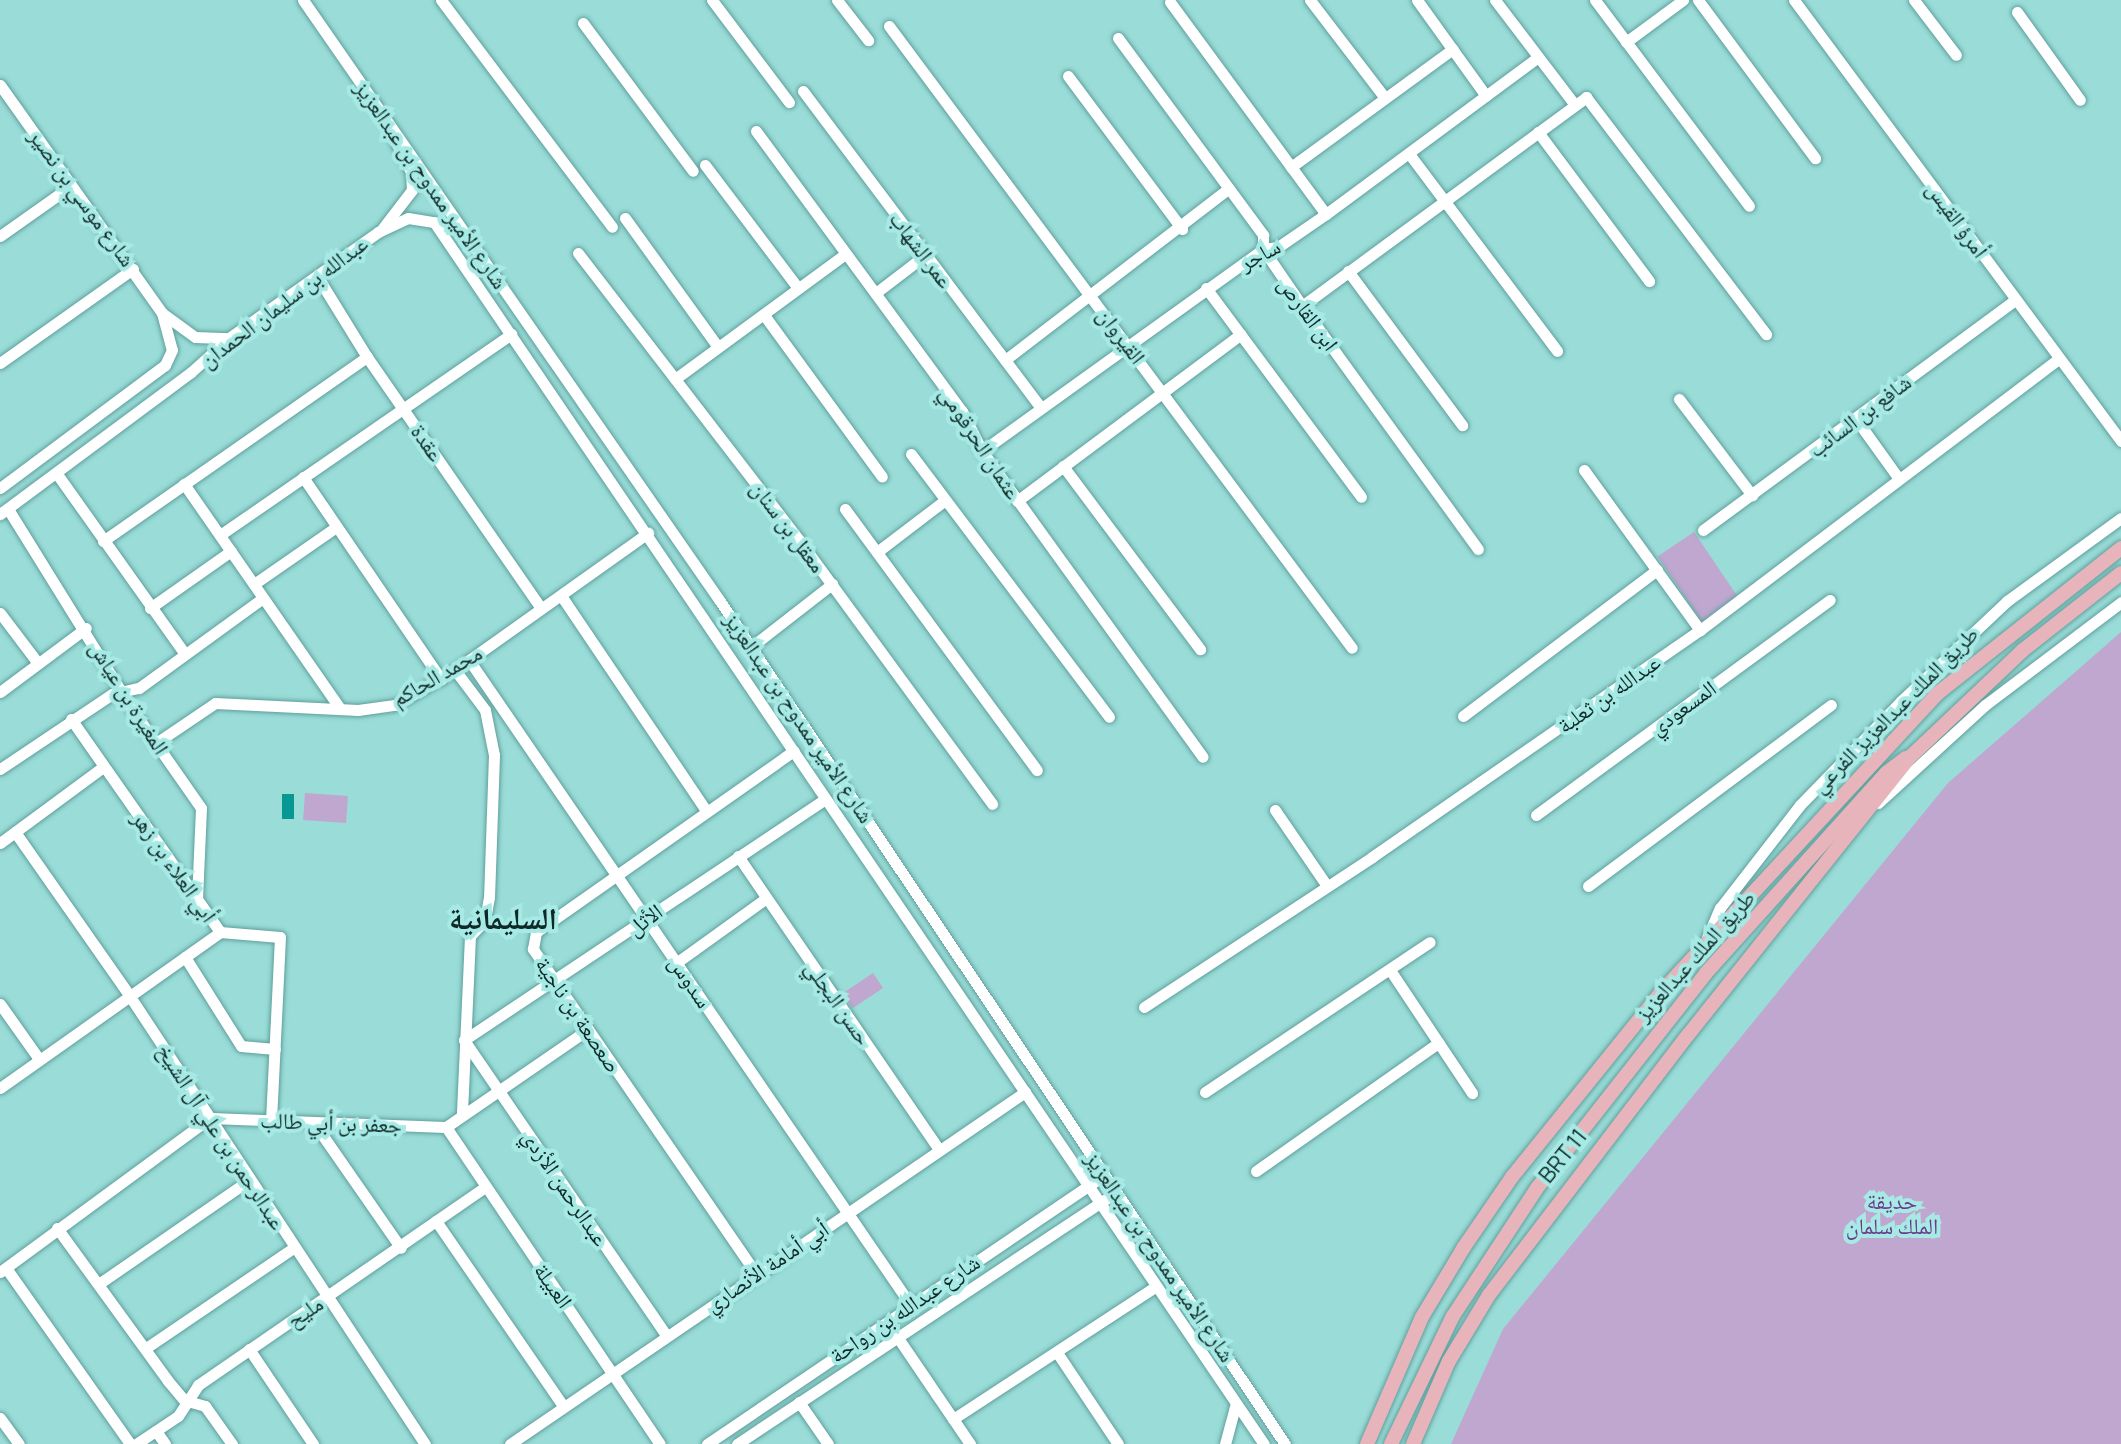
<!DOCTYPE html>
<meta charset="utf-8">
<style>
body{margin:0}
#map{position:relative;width:2121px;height:1444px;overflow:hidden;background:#9adcd8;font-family:Manrope,"Noto Naskh Arabic",sans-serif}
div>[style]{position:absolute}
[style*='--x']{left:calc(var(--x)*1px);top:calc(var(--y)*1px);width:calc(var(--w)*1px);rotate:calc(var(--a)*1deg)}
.green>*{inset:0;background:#bfa7d0;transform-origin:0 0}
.water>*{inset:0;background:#089893;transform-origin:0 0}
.roads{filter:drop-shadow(0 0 2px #5fa09c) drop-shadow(0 0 2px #5fa09c)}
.minor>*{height:11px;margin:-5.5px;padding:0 5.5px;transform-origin:5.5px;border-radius:5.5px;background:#fff}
.major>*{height:14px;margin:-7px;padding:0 7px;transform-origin:7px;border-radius:7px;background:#e8b4bb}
span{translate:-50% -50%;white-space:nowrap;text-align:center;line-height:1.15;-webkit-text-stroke:8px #a7eae5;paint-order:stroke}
.street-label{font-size:22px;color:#0e2a28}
.park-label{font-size:22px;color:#6a3889}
.district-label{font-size:30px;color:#0e2a28;font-weight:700}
</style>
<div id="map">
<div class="green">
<div style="left:1694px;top:532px;width:80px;height:44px;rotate:56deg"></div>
<div style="clip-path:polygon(2121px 632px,2121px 1444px,1451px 1444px,1503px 1329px,1948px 783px)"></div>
<div style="left:305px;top:793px;width:43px;height:27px;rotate:4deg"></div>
<div style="left:873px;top:973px;width:18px;height:37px;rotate:56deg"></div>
</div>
<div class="water">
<div style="left:282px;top:794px;width:12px;height:25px"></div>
</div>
<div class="roads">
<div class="minor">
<div style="--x:303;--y:0;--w:731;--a:55.25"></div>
<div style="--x:720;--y:601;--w:1015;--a:56.17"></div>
<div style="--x:441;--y:0;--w:284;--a:53"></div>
<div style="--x:712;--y:0;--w:128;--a:53"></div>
<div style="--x:837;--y:0;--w:51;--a:52.2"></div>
<div style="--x:1310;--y:0;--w:123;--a:52.6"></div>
<div style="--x:1417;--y:0;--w:118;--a:54.3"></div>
<div style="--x:1495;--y:0;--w:132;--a:52.7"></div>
<div style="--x:1595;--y:0;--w:257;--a:53.2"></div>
<div style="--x:1698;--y:0;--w:197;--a:53.5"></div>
<div style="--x:1794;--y:0;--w:549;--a:53.44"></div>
<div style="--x:1914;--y:0;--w:69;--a:52.6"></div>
<div style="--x:1170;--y:2;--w:263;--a:53.7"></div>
<div style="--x:2017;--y:12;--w:108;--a:54.4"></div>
<div style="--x:583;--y:23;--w:184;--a:53.4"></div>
<div style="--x:889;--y:26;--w:775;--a:53.34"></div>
<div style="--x:1118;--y:38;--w:245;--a:53.6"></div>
<div style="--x:1263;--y:235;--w:14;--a:90"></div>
<div style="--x:1263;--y:249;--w:69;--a:55.6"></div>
<div style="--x:1302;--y:306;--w:300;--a:54.1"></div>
<div style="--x:1626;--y:42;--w:71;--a:-36.4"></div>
<div style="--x:1068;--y:76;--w:191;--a:53.3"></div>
<div style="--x:0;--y:85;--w:280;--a:54.6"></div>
<div style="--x:162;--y:313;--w:38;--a:75"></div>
<div style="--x:172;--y:350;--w:17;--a:115"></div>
<div style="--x:165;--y:365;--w:206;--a:143.3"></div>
<div style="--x:803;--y:91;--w:395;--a:53.1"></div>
<div style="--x:756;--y:131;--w:348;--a:53.7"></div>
<div style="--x:962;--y:411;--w:45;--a:63.4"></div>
<div style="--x:982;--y:451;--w:377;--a:54.2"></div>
<div style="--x:1538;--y:132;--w:186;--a:53.3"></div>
<div style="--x:1410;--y:155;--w:245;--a:53.1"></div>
<div style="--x:705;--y:165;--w:154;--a:52.9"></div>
<div style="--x:1291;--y:167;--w:200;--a:-36.1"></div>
<div style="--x:625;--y:218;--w:159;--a:54.2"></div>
<div style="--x:382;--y:229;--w:49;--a:-52.4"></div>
<div style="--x:412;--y:190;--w:18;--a:-93"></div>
<div style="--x:411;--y:172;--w:49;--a:-116.6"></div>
<div style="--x:0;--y:236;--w:87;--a:-35.2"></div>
<div style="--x:578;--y:253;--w:362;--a:52.4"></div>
<div style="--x:799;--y:540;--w:327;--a:53.8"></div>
<div style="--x:1348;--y:271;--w:192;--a:53.5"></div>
<div style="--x:317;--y:276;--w:95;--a:58.3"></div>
<div style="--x:367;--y:357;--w:304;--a:55.3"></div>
<div style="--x:1206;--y:288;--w:260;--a:53.4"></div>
<div style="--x:877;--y:292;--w:61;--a:-37.6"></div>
<div style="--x:1302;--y:306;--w:353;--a:-36.3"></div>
<div style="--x:1586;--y:97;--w:298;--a:52.8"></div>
<div style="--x:162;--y:313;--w:41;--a:36"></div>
<div style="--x:195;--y:337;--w:34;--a:2"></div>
<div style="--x:764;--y:315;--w:200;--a:53.9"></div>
<div style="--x:1005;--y:360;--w:282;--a:-37.5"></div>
<div style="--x:0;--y:363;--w:163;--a:-35.3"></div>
<div style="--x:675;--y:379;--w:211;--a:-36.3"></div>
<div style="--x:1679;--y:399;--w:121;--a:52.8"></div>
<div style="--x:1856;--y:419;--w:70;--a:54.3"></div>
<div style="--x:982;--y:451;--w:346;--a:-35.7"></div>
<div style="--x:1263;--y:249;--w:15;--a:-8"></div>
<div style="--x:1278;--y:247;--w:58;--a:-34.5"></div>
<div style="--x:1326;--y:214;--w:262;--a:-36.5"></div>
<div style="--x:911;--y:454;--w:329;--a:53"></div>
<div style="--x:1063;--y:466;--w:229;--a:53.2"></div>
<div style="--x:1584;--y:470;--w:198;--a:54.1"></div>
<div style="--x:57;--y:474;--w:219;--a:54.6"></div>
<div style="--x:303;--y:477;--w:245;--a:55.7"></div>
<div style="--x:184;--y:484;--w:272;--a:55.2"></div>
<div style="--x:1017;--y:501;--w:279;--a:-36.7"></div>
<div style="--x:8;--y:509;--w:239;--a:58.2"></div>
<div style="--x:134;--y:712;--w:117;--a:55.1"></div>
<div style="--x:201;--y:808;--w:91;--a:92.5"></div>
<div style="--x:845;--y:509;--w:324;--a:53.7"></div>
<div style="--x:0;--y:514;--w:237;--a:-36.6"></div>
<div style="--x:190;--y:373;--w:52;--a:-41.9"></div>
<div style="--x:229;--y:338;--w:183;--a:-35.4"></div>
<div style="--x:378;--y:232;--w:33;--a:-25"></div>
<div style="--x:408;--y:218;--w:26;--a:9"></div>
<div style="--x:434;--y:222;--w:1477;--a:55.82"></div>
<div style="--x:1703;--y:530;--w:388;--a:-36.4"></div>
<div style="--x:220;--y:535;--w:354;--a:-34.6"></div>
<div style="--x:103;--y:541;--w:322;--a:-34.9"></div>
<div style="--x:877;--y:552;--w:84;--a:-37.3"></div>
<div style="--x:254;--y:584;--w:100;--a:-34.8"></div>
<div style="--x:562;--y:597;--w:259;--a:56"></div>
<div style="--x:150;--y:608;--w:99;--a:-35.1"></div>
<div style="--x:0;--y:613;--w:61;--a:52.9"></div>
<div style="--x:751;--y:647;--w:103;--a:-37.9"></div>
<div style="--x:469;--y:660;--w:781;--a:55.6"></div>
<div style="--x:455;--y:670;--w:50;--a:53.1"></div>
<div style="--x:485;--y:710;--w:46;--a:78.7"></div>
<div style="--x:494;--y:755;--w:142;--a:92"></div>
<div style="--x:489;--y:897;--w:23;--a:100"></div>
<div style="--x:485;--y:920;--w:22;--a:133"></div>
<div style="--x:470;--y:936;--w:179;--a:92.6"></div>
<div style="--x:0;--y:692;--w:107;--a:-36.7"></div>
<div style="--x:1463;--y:716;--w:243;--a:-37"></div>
<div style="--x:71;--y:719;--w:260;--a:55"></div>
<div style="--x:220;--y:932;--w:60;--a:4.8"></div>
<div style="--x:280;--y:937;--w:184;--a:92.8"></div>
<div style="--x:156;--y:743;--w:71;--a:-34.1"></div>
<div style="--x:215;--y:703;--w:143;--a:2.8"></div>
<div style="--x:358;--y:710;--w:37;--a:-8"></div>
<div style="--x:395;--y:705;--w:69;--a:-30.3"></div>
<div style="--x:455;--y:670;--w:237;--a:-35.4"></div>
<div style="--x:0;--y:769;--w:135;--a:-33.8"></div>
<div style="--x:112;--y:694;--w:28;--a:-13"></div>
<div style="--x:139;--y:688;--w:153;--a:-36"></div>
<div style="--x:1878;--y:803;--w:145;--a:-42.5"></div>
<div style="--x:1985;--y:705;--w:171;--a:-37.1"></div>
<div style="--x:1275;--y:810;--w:92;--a:55.6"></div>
<div style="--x:1536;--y:815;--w:364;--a:-36.2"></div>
<div style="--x:15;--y:832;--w:199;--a:55"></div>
<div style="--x:129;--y:995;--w:538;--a:56.61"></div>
<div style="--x:0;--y:843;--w:128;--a:-36.4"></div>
<div style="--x:738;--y:856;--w:356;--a:55.6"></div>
<div style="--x:1588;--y:886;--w:303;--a:-36.7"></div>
<div style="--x:1707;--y:938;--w:33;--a:-67"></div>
<div style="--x:1720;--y:908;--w:130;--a:-52.2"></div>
<div style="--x:1800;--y:805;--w:145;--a:-45.8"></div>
<div style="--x:1901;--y:701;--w:146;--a:-43.3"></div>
<div style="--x:2007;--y:601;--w:141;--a:-36.1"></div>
<div style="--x:185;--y:957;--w:105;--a:57.8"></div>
<div style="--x:241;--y:1046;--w:34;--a:5"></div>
<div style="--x:676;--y:963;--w:110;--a:-35.7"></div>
<div style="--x:1390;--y:970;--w:148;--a:56.3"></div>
<div style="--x:0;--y:1004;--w:67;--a:54.7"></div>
<div style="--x:1144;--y:1007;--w:273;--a:-33.3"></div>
<div style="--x:1372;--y:857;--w:399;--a:-34.7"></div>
<div style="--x:1700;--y:630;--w:450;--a:-37.1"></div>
<div style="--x:464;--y:1040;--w:434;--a:-33.7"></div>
<div style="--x:464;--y:1040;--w:358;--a:55.6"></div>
<div style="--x:0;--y:1088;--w:270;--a:-35.3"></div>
<div style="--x:1205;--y:1092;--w:270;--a:-33.7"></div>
<div style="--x:314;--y:1123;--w:152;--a:55.2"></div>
<div style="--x:446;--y:1127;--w:382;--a:56"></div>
<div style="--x:1256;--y:1171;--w:223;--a:-35.1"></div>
<div style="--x:436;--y:1221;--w:224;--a:55.5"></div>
<div style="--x:57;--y:1228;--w:189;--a:54"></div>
<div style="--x:168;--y:1381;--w:25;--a:50"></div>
<div style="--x:184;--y:1400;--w:22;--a:16"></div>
<div style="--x:205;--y:1406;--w:47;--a:54.6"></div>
<div style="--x:6;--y:1268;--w:215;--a:54.8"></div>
<div style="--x:0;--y:1272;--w:260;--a:-36.3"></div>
<div style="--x:210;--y:1118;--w:236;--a:2.2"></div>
<div style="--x:446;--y:1127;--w:171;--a:-34.5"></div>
<div style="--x:757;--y:1275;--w:396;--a:-124.5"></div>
<div style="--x:533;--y:949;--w:17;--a:-80"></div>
<div style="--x:536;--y:932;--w:315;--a:-35.1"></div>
<div style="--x:100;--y:1283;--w:180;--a:-34.6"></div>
<div style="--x:896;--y:1335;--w:132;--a:55.8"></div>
<div style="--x:146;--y:1348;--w:178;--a:-34.2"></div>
<div style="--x:249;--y:1349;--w:115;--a:56"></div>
<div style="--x:1058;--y:1354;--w:108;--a:56.3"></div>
<div style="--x:799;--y:1402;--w:51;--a:55.4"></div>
<div style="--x:0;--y:1418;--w:32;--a:54"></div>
<div style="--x:953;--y:1419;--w:241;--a:-33.2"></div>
<div style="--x:156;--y:1431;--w:16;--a:55"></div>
<div style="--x:136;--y:1444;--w:50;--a:-33.7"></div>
<div style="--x:178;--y:1416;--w:37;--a:-57"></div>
<div style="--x:198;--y:1385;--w:349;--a:-34.6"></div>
<div style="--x:510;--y:1444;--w:624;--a:-34.35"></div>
<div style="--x:707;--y:1444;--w:480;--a:-34.1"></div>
<div style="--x:737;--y:1444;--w:455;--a:-33.6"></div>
<div style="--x:1225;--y:1444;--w:42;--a:-75"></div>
</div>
<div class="major">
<div style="--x:1367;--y:1444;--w:138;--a:-66.6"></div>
<div style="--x:1422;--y:1317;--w:82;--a:-59"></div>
<div style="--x:1464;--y:1247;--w:85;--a:-55.6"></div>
<div style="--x:1512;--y:1177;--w:239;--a:-51.1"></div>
<div style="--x:1662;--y:991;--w:405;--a:-47.2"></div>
<div style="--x:1937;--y:694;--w:235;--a:-38.4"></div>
<div style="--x:1391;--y:1444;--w:142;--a:-64.2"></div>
<div style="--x:1453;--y:1316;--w:153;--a:-56.7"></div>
<div style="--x:1537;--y:1188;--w:273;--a:-51.8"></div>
<div style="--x:1706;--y:973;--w:269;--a:-48"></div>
<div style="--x:1886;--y:773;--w:25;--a:-37"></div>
<div style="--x:1413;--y:1444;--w:90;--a:-66.6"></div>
<div style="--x:1449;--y:1361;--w:77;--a:-58.8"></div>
<div style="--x:1489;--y:1295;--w:327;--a:-52.6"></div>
<div style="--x:1688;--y:1035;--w:357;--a:-51.4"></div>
<div style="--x:1911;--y:756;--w:153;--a:-43.4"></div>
<div style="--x:2022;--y:651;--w:126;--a:-38.2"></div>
</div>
</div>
<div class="street-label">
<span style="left:431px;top:185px;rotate:55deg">شارع الأمير ممدوح بن عبدالعزيز</span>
<span style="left:82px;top:198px;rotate:54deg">شارع موسي بن نصير</span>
<span style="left:1957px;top:220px;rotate:54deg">أمرؤ القيس</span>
<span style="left:921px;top:250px;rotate:53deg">عمر الشهاب</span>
<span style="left:1260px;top:255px;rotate:-28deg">ساجر</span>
<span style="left:284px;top:302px;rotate:-37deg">عبدالله بن سليمان الحمدان</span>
<span style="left:1308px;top:314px;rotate:54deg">ابن القارص</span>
<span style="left:1121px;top:336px;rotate:53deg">القيروان</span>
<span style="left:1860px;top:416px;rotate:-37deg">شافع بن السائب</span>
<span style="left:427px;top:443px;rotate:55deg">عقدة</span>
<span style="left:980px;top:443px;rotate:57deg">عثمان الحرقومي</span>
<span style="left:788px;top:527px;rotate:53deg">معقل بن سنان</span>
<span style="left:437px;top:676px;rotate:-30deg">محمد الحاكم</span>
<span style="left:1609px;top:694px;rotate:-35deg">عبدالله بن ثعلبة</span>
<span style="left:129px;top:698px;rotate:58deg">المغيرة بن عياش</span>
<span style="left:1683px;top:708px;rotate:-36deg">المسعودي</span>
<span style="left:1895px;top:710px;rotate:-45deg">طريق الملك عبدالعزيز الفرعي</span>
<span style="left:799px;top:718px;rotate:56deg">شارع الأمير ممدوح بن عبدالعزيز</span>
<span style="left:174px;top:867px;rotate:55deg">أبي العلاء بن زهر</span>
<span style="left:645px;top:920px;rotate:-36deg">الأثل</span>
<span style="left:1695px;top:956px;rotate:-48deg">طريق الملك عبدالعزيز</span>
<span style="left:690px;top:982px;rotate:56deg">سدوس</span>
<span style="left:838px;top:1003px;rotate:55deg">حسن البجلي</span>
<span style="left:578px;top:1015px;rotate:56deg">صعصعة بن ناجية</span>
<span style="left:331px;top:1123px;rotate:2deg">جعفر بن أبي طالب</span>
<span style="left:221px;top:1137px;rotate:57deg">عبدالرحمن بن علي آل الشيخ</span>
<span style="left:1563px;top:1156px;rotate:-51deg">BRT 11</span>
<span style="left:565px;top:1188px;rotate:56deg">عبدالرحمن الأزدي</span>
<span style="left:1160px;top:1257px;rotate:56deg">شارع الأمير ممدوح بن عبدالعزيز</span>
<span style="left:767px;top:1267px;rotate:-34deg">أبي أمامة الأنصاري</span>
<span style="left:553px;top:1286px;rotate:55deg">العبيلة</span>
<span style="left:905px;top:1309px;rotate:-34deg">شارع عبدالله بن رواحة</span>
<span style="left:305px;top:1312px;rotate:-34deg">مليح</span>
</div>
<div class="park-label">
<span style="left:1892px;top:1214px">حديقة<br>الملك سلمان</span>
</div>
<div class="district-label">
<span style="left:503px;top:918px">السليمانية</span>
</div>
</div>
